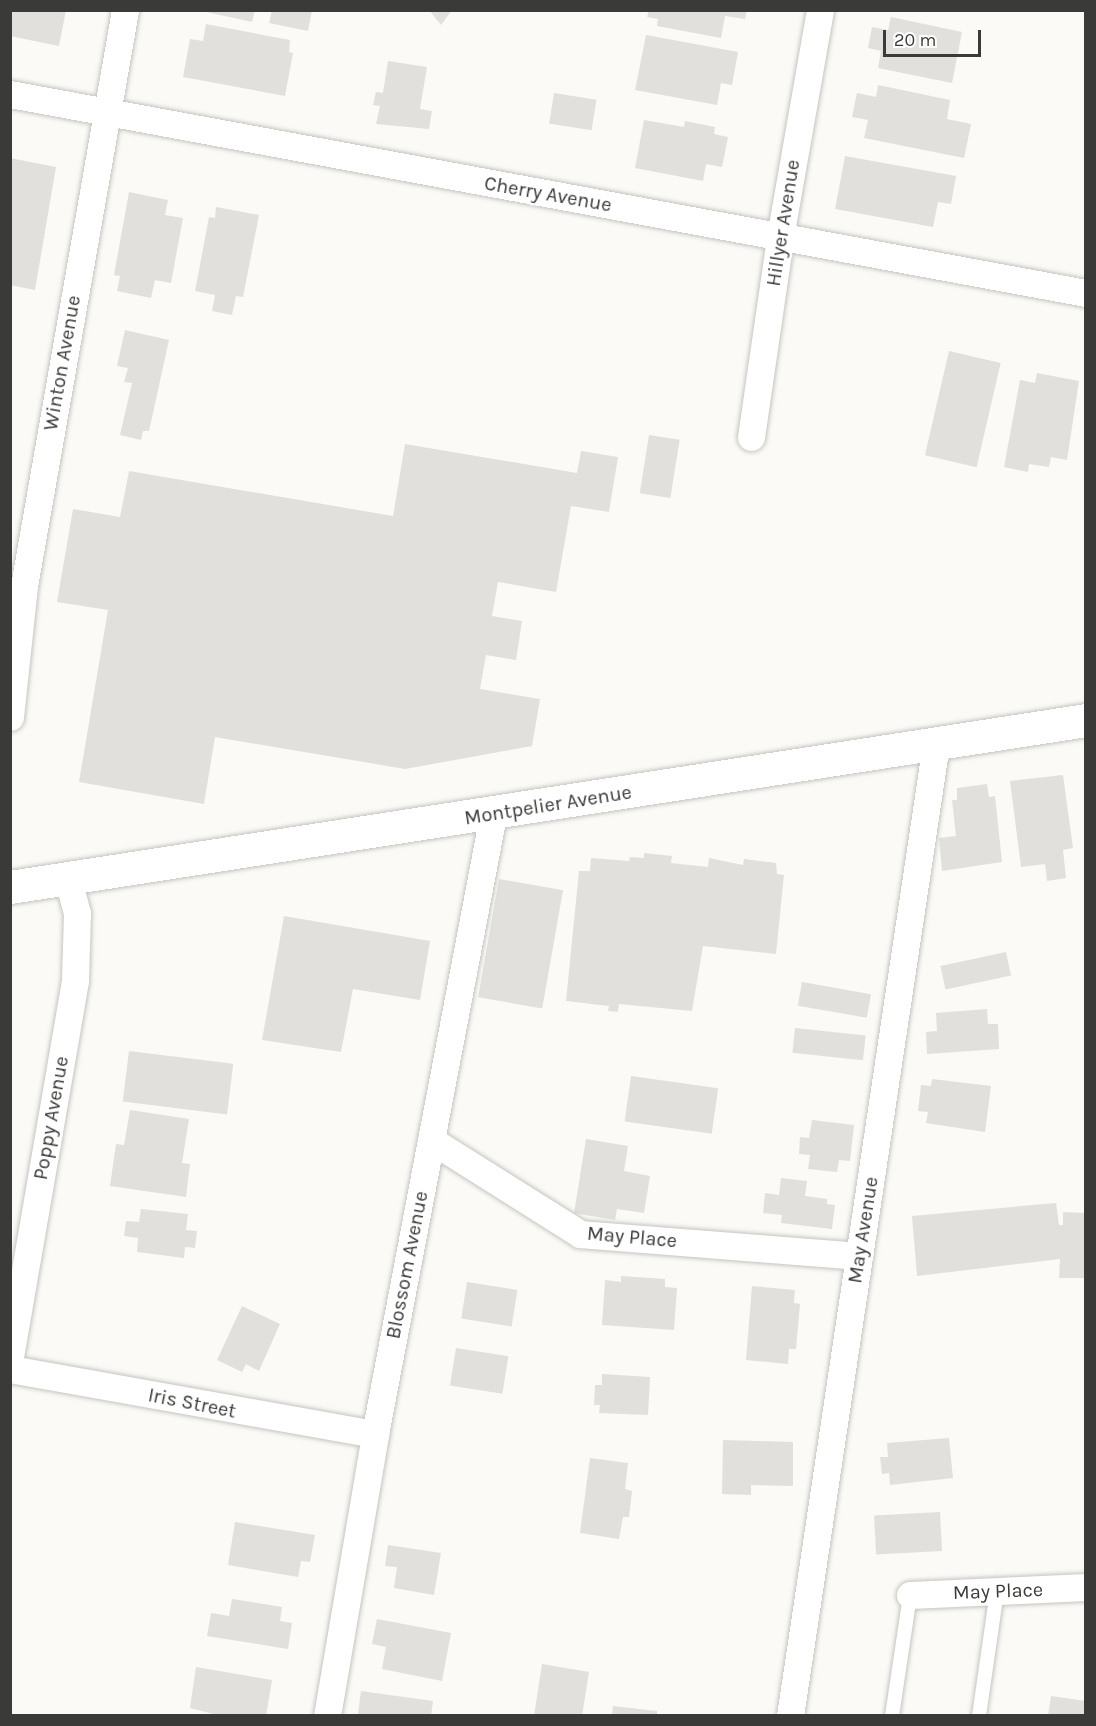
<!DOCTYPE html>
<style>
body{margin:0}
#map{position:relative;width:1096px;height:1726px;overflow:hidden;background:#fbfaf6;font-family:Karla,sans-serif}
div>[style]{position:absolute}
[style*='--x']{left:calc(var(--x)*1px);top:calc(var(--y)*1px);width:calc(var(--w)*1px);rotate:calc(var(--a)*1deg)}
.building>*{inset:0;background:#e1e0dc;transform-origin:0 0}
.roads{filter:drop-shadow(0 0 2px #c5c5c0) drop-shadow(0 0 2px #c5c5c0)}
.lane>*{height:14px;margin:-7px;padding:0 7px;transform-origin:7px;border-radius:7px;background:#fff}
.street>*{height:27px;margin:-13.5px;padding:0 13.5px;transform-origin:13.5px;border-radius:13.5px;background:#fff}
.secondary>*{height:33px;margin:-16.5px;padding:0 16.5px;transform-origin:16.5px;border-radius:16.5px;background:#fff}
span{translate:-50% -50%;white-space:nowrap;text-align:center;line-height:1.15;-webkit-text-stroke:5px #fff;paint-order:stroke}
.street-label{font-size:20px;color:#3a3a38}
.frame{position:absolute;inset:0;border:12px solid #3a3a38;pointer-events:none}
.scale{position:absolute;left:883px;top:30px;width:98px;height:27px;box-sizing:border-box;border:3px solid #3a3a38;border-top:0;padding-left:8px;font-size:18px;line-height:21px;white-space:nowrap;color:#3a3a38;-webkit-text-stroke:4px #fff;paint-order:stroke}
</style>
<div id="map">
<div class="building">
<div style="clip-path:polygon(10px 10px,66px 10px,59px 46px,10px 36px)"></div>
<div style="clip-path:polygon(197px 10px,255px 10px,252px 22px)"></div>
<div style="clip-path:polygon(272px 10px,312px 10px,308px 31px,269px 23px)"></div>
<div style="clip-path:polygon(429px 10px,452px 10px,441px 25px)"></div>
<div style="clip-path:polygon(649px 10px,747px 10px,745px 19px,725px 16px,721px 38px,657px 26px,658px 19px,647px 17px)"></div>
<div style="clip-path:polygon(891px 17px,962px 32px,952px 83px,878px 68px,881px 51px,868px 48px,872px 27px,888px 30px)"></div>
<div style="clip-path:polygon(206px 24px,290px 40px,289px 52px,293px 53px,285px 96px,183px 77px,190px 39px,203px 41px)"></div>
<div style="clip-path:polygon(646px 35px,738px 52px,732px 85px,721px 83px,717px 105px,635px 90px)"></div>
<div style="clip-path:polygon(388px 61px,427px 67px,420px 109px,432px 111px,429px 129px,376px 124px,380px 106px,373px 105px,376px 92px,383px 93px)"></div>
<div style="clip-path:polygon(878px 85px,950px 100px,947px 119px,971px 124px,964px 158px,864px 138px,868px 120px,852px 117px,857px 93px,876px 97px)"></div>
<div style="left:554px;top:93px;width:43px;height:31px;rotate:9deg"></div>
<div style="clip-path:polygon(644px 120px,684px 127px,685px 121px,715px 127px,714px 134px,728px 137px,722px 167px,706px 164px,703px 181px,635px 168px)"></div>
<div style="clip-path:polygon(845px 156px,956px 176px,951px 204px,938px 202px,933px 227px,835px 209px)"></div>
<div style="clip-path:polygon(10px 158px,56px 167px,35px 290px,10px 285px)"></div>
<div style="clip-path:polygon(129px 192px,168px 200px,165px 215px,183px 218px,171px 283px,155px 280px,151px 298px,117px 291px,120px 276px,114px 275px)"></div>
<div style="clip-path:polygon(216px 207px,259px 215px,243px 297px,236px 296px,232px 315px,212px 311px,215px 295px,195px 291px,209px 217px,215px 218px)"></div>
<div style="clip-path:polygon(125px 330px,169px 340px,149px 431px,143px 431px,141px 440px,120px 435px,132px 383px,124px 382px,128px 368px,117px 366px)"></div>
<div style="left:949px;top:351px;width:53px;height:107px;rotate:13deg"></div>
<div style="clip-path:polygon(1037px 373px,1079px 381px,1067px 460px,1051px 457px,1049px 467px,1029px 464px,1028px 472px,1004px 467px,1020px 380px,1035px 383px)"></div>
<div style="left:649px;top:435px;width:31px;height:59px;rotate:9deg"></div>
<div style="clip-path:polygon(405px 444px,577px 473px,581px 451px,618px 457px,609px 512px,571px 506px,556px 592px,498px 582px,492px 616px,522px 621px,516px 660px,486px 655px,480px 689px,540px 699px,532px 746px,405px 769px,215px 737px,204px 804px,79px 782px,108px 610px,57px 602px,73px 509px,120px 517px,129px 471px,393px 516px)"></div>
<div style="clip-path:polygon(1063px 775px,1073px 848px,1063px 850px,1066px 878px,1047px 881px,1045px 864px,1021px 867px,1010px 781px)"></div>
<div style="clip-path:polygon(987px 784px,989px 797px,995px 796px,1002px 862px,942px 871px,939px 838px,956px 836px,952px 800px,957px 800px,957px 788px)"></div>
<div style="clip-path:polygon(644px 853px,672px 856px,671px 863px,708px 867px,709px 858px,743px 865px,744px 859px,776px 863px,777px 874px,784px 875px,776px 954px,703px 946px,692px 1011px,619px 1004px,618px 1012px,608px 1011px,609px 1006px,566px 1001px,579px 871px,590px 871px,591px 858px,629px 861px,630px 857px,644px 858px)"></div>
<div style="left:499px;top:879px;width:65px;height:120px;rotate:10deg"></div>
<div style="clip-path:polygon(284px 916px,430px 941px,420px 1000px,353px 989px,341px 1052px,262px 1040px)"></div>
<div style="left:1006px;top:952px;width:24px;height:67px;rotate:78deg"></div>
<div style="left:802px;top:982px;width:70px;height:24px;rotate:10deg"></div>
<div style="clip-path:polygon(987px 1009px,988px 1024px,998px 1024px,999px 1049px,927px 1054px,926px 1032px,937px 1031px,936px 1013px)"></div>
<div style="left:795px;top:1028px;width:71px;height:25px;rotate:6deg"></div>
<div style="left:129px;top:1051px;width:105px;height:51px;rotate:7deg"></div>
<div style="left:631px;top:1076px;width:88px;height:46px;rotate:8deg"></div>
<div style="clip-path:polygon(932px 1079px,991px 1086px,985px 1132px,926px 1123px,928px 1112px,918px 1111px,921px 1085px,931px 1086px)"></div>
<div style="clip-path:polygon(130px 1110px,189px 1119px,182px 1163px,190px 1164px,186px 1197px,110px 1186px,116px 1144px,124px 1145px)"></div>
<div style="clip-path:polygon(812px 1120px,854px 1125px,850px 1161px,839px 1160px,837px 1172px,808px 1169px,810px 1155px,799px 1154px,800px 1137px,809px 1138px)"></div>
<div style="clip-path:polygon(586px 1139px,628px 1146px,624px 1171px,650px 1176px,644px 1213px,617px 1209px,615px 1220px,574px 1213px)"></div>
<div style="clip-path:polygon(781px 1178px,807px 1181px,805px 1196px,827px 1199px,827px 1204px,835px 1205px,832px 1229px,781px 1223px,782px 1215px,763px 1213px,765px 1193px,779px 1195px)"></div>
<div style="clip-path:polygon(1056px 1203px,1059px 1225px,1063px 1225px,1063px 1212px,1086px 1213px,1086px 1278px,1059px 1278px,1060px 1259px,917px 1276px,912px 1216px)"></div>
<div style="clip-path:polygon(141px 1209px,188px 1214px,186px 1230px,197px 1231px,195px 1248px,185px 1247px,184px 1258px,137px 1252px,138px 1238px,124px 1236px,126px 1221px,139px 1222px)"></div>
<div style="clip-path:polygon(621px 1276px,665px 1279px,665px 1287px,677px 1288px,674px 1330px,602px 1325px,605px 1280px,621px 1282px)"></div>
<div style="left:467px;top:1282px;width:51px;height:37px;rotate:9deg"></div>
<div style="clip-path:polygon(752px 1286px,795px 1290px,794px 1303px,800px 1304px,796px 1349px,789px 1349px,788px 1364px,746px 1360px)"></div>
<div style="clip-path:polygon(242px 1306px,280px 1324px,259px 1371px,246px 1364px,242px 1372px,217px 1360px)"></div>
<div style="left:456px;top:1348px;width:53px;height:38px;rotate:9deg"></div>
<div style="clip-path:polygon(602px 1374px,650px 1377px,648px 1415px,599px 1413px,600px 1405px,594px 1405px,595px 1385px,602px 1385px)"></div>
<div style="clip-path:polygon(949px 1438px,953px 1478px,890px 1485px,889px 1473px,882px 1474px,880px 1457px,888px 1457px,887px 1443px)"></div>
<div style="clip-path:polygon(723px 1440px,793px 1442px,793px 1486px,751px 1485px,751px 1495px,722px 1494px)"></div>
<div style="clip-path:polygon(590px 1458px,628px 1463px,625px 1489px,632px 1491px,629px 1517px,623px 1517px,619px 1539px,580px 1533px)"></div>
<div style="left:940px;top:1512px;width:39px;height:66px;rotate:87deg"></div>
<div style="clip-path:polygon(235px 1522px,315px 1535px,310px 1562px,301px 1561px,298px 1577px,228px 1565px)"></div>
<div style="clip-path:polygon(388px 1545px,441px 1553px,434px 1595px,394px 1588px,397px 1567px,385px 1566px)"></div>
<div style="clip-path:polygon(232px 1599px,282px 1607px,280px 1621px,292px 1623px,288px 1649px,207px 1636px,211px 1613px,229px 1616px)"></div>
<div style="clip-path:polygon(377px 1619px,451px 1633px,442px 1681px,382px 1669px,386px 1647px,372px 1644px)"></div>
<div style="clip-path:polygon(542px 1664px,589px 1672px,582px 1716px,534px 1716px)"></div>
<div style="clip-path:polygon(196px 1667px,272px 1680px,266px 1716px,221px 1716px,190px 1708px)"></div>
<div style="clip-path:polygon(361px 1691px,433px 1701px,431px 1716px,358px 1714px)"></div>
<div style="clip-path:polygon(1051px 1696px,1086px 1701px,1086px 1716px,1048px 1716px)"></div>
<div style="clip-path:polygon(613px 1706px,657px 1711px,657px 1716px,612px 1716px)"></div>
</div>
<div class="roads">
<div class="lane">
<div style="--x:892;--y:1716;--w:122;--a:-81.5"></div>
<div style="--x:979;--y:1716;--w:126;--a:-81.8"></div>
</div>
<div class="street">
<div style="--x:10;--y:94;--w:1094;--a:10.48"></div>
<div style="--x:751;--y:437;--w:202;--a:-81.7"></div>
<div style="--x:780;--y:237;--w:230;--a:-80"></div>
<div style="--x:10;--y:717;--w:132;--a:-83.9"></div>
<div style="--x:24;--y:586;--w:585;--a:-80.05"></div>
<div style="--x:431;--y:1140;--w:176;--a:32.2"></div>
<div style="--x:580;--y:1234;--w:280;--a:4.5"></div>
<div style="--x:10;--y:1357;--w:383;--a:-80.2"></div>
<div style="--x:75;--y:980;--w:67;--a:-88.3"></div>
<div style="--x:77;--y:913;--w:35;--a:-105"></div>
<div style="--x:10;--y:1369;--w:371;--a:10.1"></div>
<div style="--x:910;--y:1595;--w:176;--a:-2.6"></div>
<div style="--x:327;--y:1716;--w:286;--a:-80.3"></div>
<div style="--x:375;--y:1434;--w:630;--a:-79.21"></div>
<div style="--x:790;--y:1716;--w:983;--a:-81.46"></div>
</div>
<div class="secondary">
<div style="--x:10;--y:887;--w:1089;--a:-8.82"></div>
</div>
</div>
<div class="street-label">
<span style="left:548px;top:194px;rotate:10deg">Cherry Avenue</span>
<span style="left:783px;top:223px;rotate:-81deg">Hillyer Avenue</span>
<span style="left:62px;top:363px;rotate:-80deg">Winton Avenue</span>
<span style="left:548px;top:805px;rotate:-9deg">Montpelier Avenue</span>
<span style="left:51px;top:1118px;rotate:-80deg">Poppy Avenue</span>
<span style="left:863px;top:1230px;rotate:-81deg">May Avenue</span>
<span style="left:632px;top:1237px;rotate:5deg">May Place</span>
<span style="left:407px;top:1265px;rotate:-79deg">Blossom Avenue</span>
<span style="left:192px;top:1403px;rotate:11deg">Iris Street</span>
<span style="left:998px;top:1591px;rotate:-2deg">May Place</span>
</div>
<div class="frame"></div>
<div class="scale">20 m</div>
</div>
